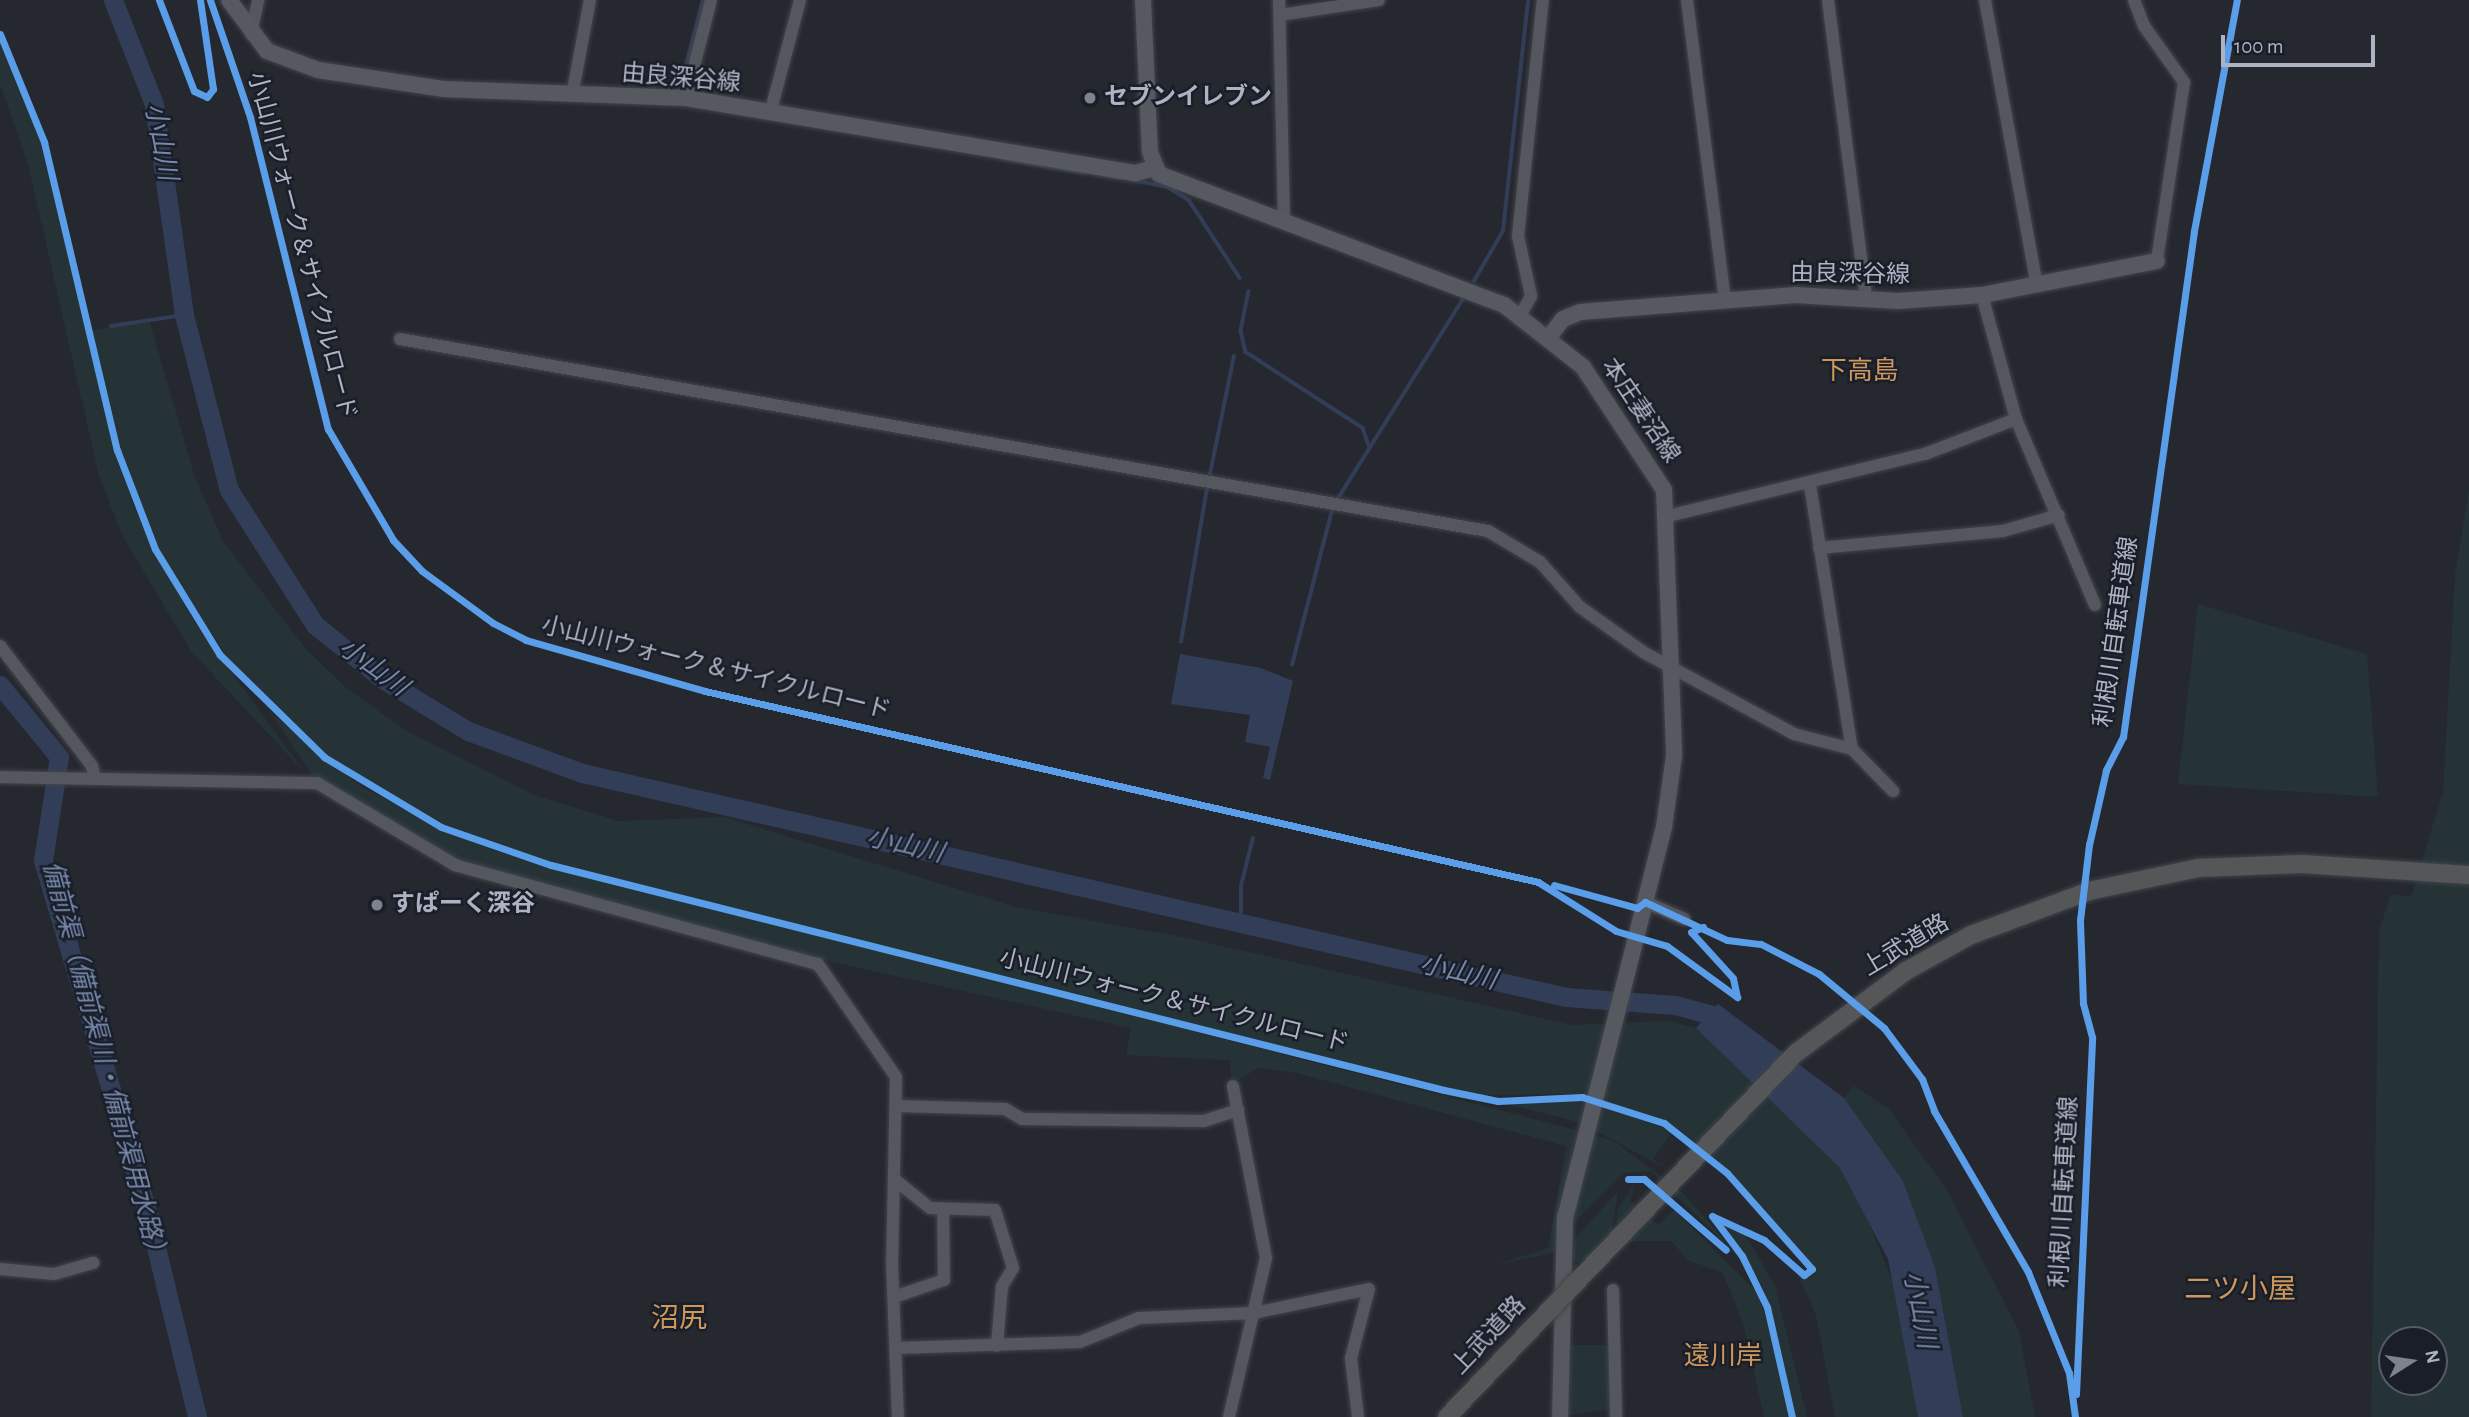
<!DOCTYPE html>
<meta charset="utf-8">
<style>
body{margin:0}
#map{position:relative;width:2469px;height:1417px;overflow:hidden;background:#25282f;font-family:"Alegreya Sans","Noto Sans JP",sans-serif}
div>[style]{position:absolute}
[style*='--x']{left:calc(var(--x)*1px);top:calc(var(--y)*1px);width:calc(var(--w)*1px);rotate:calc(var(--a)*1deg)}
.green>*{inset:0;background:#253337}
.water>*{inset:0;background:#323e58}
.stream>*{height:3.5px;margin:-1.75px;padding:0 1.75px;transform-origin:1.75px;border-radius:1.75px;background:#323e58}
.river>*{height:19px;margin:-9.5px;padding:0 9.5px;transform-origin:9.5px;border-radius:9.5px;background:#323e58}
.roads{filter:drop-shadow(0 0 2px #42444a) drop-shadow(0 0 2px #42444a)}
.minor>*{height:12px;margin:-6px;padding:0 6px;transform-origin:6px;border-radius:6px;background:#54575e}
.major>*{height:16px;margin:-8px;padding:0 8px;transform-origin:8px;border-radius:8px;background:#565960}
.bridges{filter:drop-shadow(0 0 2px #41444b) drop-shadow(0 0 2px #41444b)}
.highway-bridge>*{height:18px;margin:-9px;padding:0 9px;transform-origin:9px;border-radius:9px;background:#545658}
.cycleway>*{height:7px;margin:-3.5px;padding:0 3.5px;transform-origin:3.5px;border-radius:3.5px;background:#5a9eea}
.dots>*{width:19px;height:19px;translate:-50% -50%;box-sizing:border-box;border:4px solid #191e29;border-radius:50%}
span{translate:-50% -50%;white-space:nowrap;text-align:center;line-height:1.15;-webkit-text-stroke:5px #191e29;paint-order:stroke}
.street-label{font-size:24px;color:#adb3c2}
.poi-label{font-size:24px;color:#adb3c2;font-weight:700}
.left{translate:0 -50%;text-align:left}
.water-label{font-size:26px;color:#7587aa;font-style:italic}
.neighbourhood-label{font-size:26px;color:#ce975c}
.quarter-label{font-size:28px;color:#ce975c}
.north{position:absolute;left:2378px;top:1326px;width:70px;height:70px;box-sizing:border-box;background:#191e29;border:2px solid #545a66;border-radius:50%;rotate:78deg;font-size:19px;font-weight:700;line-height:28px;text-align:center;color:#adb3c2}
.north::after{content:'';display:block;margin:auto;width:24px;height:32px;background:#7d828f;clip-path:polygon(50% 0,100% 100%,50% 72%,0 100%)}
.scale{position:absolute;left:2221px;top:35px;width:154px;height:32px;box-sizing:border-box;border:4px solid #adb3c2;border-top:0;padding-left:9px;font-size:21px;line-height:24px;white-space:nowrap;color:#adb3c2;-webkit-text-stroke:5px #191e29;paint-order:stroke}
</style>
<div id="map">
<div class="green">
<div style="clip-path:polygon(0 41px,40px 139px,114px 451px,137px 514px,195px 623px,306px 774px,191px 651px,122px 535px,99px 476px,28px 164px,0 84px)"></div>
<div style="clip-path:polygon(149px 319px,195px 478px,223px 541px,304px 647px,345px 687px,406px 731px,534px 795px,618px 821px,724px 817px,1016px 907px,1182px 937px,1572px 1025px,1668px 1021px,1696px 1028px,1840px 1168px,1864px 1210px,1901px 1304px,1918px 1417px,1835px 1417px,1816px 1315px,1798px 1275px,1814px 1275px,1810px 1262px,1729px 1171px,1670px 1123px,1580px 1094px,1477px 1095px,552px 863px,474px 840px,361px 781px,286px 722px,236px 671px,156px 547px,119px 449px,91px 331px)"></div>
<div style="clip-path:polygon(evenodd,2469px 491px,2469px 1417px,2371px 1417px,2379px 931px,2391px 894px,2411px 897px,2443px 792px,2455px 575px,2469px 491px,2392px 1340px,2434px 1340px,2434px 1382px,2392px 1382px,2392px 1340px)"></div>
<div style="clip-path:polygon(2198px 604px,2367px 654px,2378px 797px,2178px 784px)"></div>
<div style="clip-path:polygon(270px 712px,359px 785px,440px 829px,501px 853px,1580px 1131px,1557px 1252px,1495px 1265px,1548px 1248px,1566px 1146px,1297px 1073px,1258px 1068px,1232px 1084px,1229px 1060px,1126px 1055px,1131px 1028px,819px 959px,437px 853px,312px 775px)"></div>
<div style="clip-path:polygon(1854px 1086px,1889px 1109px,1947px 1190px,2019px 1331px,2035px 1417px,1963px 1417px,1935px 1267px,1903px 1181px,1844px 1098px)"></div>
<div style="clip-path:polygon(1582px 1099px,1673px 1131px,1653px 1159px,1665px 1168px,1581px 1123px,1508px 1104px)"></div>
<div style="clip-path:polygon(1592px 1135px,1614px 1141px,1683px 1193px,1740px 1258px,1651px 1171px,1624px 1173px,1572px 1225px)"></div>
<div style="clip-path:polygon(1636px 1182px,1630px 1200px,1658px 1225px,1674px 1210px,1759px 1294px,1777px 1343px,1790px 1417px,1764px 1417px,1743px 1323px,1723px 1273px,1688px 1260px,1671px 1241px,1615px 1241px,1618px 1209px)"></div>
<div style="clip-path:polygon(1618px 1191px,1609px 1251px,1573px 1263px,1569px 1345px,1610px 1345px,1611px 1409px,1565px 1416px,1567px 1247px)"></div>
<div style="clip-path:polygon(1718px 1220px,1744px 1232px,1775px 1286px,1807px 1417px,1794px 1417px,1763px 1287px)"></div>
</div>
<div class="water">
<div style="clip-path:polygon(1180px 654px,1261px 668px,1293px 681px,1270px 780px,1263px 778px,1270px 747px,1245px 742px,1250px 715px,1171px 704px)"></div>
<div style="clip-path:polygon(1718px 1004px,1844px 1098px,1903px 1181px,1935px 1267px,1963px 1417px,1918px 1417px,1888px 1259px,1840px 1168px,1696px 1028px)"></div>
</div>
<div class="stream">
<div style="--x:682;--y:81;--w:84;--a:-75.5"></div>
<div style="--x:1003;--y:159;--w:82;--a:9.8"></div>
<div style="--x:1099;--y:175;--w:22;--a:8"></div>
<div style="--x:1132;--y:180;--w:37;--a:11"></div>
<div style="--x:1168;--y:187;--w:25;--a:32"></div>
<div style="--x:1189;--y:200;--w:93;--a:56.8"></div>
<div style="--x:1474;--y:281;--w:58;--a:-59.9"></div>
<div style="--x:1503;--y:231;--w:232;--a:-83.8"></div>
<div style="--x:1249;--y:291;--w:41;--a:101.3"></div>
<div style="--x:1241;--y:331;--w:22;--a:77"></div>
<div style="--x:1246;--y:352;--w:140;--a:33"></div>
<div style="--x:1363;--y:428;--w:18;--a:71"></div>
<div style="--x:111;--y:326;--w:74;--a:-8.6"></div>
<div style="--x:1210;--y:474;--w:120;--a:-78.5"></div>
<div style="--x:1337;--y:500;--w:241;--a:-57.9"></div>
<div style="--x:1181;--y:642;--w:155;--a:-80.4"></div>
<div style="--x:1292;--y:665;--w:163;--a:-75.5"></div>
<div style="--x:1241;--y:926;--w:40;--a:-90"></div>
<div style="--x:1241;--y:886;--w:49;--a:-76"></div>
</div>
<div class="river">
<div style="--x:113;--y:0;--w:112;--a:68.5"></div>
<div style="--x:154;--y:104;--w:213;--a:81.9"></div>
<div style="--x:184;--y:315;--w:181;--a:75.6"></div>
<div style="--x:229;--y:490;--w:160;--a:57.5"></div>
<div style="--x:315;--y:625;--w:88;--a:38.6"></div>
<div style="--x:384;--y:680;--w:98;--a:31.3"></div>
<div style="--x:468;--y:731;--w:121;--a:20.2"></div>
<div style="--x:582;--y:773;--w:1009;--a:12.82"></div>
<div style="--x:1566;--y:997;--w:109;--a:4.2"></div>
<div style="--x:1675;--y:1005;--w:38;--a:15"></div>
<div style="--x:1712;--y:1015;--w:24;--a:36"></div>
<div style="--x:0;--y:685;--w:93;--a:50.7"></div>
<div style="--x:59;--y:757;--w:104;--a:98.8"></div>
<div style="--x:43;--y:860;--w:369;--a:73.5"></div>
<div style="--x:148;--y:1214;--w:209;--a:76.4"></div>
</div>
<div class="roads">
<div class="minor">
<div style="--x:1279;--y:0;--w:221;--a:88.7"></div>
<div style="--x:1687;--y:0;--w:302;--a:82.8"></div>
<div style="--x:1828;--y:0;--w:299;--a:82.7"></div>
<div style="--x:1985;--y:0;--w:290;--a:79.7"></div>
<div style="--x:2134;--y:0;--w:28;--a:69"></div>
<div style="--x:2144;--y:26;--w:69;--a:54.5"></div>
<div style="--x:2184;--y:82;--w:181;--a:98.6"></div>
<div style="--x:1280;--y:15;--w:100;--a:-8.6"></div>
<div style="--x:251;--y:34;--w:35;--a:-78"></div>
<div style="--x:572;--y:96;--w:98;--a:-79.4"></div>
<div style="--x:686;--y:98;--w:101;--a:-75.7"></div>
<div style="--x:771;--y:110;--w:114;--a:-75.2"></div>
<div style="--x:1982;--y:295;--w:129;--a:74.7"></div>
<div style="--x:2016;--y:419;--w:202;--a:67"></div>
<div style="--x:1520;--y:316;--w:23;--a:-61"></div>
<div style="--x:1531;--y:296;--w:61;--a:-102.2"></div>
<div style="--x:1518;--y:236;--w:237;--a:-84"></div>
<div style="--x:400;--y:339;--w:1105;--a:10.01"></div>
<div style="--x:1488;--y:531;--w:61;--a:30.8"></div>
<div style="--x:1540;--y:562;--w:60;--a:48.4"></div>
<div style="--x:1580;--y:607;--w:77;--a:35.5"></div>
<div style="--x:1643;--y:652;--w:172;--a:28.5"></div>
<div style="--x:1794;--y:734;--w:60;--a:14.5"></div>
<div style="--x:1852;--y:749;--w:59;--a:45.7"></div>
<div style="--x:1810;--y:485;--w:267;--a:81"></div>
<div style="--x:1668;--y:516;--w:264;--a:-13.6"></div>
<div style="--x:1925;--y:454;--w:97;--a:-21"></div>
<div style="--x:1819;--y:548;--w:185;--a:-5.3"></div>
<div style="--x:2003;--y:531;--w:58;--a:-15.9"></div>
<div style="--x:0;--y:646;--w:151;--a:52.5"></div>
<div style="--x:92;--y:766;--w:13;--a:77"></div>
<div style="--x:0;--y:777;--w:317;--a:1.1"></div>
<div style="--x:317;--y:783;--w:161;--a:30.7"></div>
<div style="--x:455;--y:865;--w:376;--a:15.3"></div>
<div style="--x:818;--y:964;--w:137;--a:55.4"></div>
<div style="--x:896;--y:1077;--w:186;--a:91.2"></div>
<div style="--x:892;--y:1263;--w:154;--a:87.8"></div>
<div style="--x:1645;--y:902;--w:43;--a:23.6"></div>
<div style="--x:896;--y:1106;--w:109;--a:1.6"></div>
<div style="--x:1005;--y:1109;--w:20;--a:30"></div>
<div style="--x:1022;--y:1119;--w:182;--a:0.6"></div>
<div style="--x:1204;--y:1121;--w:36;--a:-18"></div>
<div style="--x:894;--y:1179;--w:46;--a:38.9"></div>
<div style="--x:930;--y:1208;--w:65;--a:1.8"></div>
<div style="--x:995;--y:1210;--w:61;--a:72.8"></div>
<div style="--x:1013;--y:1268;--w:21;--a:121"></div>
<div style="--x:1002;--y:1286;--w:60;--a:94.8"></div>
<div style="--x:0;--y:1269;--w:54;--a:5.3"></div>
<div style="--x:54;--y:1274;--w:41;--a:-15.8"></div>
<div style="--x:1613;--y:1290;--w:127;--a:88.6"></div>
<div style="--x:894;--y:1297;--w:53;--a:-18.8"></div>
<div style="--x:944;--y:1280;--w:69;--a:-90.8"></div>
<div style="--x:896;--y:1348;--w:184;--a:-1.9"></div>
<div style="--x:1080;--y:1342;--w:64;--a:-22.1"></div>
<div style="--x:1139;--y:1318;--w:115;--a:-2.5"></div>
<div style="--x:1254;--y:1313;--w:117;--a:-11.8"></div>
<div style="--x:1229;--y:1417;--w:163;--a:-76.9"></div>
<div style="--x:1266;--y:1258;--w:175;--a:-100.9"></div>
<div style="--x:1358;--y:1417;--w:59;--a:-96.8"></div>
<div style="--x:1351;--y:1358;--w:71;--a:-75.4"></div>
</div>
<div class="major">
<div style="--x:229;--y:0;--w:64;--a:53.3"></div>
<div style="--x:267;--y:51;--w:54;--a:20.4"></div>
<div style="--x:318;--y:70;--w:126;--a:8.6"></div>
<div style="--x:443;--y:89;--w:243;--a:2.1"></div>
<div style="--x:686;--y:98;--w:456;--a:9.5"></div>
<div style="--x:1136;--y:173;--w:19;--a:-16"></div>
<div style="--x:1143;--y:0;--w:152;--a:87.4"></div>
<div style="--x:1150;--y:152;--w:24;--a:68"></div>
<div style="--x:1159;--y:174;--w:369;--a:20.8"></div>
<div style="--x:1504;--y:305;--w:100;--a:38.1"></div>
<div style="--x:1583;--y:367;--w:147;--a:56.6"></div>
<div style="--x:1664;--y:490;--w:266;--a:87.8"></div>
<div style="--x:1674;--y:756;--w:72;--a:98"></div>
<div style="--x:1664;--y:827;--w:402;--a:104.2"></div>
<div style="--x:1565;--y:1217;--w:200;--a:91.4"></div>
<div style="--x:1550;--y:336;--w:21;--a:-53"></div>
<div style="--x:1563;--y:319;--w:18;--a:-22"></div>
<div style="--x:1580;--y:312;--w:216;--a:-4.5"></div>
<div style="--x:1795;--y:295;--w:103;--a:3.3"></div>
<div style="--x:1898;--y:301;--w:84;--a:-4.1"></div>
<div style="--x:1982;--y:295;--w:178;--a:-11"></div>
</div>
</div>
<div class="bridges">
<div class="highway-bridge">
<div style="--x:1447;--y:1417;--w:504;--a:-46.21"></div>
<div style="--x:1796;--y:1053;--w:137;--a:-36.7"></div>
<div style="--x:1906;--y:971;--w:74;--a:-29"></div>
<div style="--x:1971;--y:935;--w:126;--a:-20.4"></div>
<div style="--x:2089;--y:891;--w:111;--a:-11.9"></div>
<div style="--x:2198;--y:868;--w:104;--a:-2.2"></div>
<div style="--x:2302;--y:864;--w:167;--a:3.8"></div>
</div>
</div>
<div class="cycleway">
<div style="--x:159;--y:0;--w:97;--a:69"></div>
<div style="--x:194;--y:91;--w:14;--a:25"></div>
<div style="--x:207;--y:97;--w:10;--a:-53"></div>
<div style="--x:213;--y:89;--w:90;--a:-98.3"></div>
<div style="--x:210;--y:0;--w:124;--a:71.1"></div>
<div style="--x:250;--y:117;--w:322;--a:76"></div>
<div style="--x:328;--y:429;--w:129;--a:59.6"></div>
<div style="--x:393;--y:540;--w:42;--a:46.9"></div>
<div style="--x:422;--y:571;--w:88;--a:36.2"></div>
<div style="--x:493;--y:623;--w:37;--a:27"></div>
<div style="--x:526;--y:640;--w:186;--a:15.9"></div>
<div style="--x:705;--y:691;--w:855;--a:12.91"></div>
<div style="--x:1538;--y:882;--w:92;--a:32.1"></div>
<div style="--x:1616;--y:931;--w:53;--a:16.4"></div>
<div style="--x:1667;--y:946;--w:87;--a:36.1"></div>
<div style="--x:1737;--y:997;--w:19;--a:-102"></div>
<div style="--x:1733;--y:978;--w:62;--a:-132.4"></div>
<div style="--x:1691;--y:932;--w:13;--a:-23"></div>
<div style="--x:0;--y:34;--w:117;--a:67.8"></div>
<div style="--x:44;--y:142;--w:317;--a:76.7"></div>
<div style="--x:117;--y:450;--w:106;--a:69"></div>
<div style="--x:155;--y:549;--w:124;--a:58.5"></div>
<div style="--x:220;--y:655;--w:146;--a:44.4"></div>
<div style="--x:324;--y:757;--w:136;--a:30.9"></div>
<div style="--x:441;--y:827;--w:116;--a:19.1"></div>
<div style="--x:551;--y:865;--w:921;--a:14.14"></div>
<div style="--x:1444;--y:1090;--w:55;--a:11.5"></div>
<div style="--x:1498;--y:1101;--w:84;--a:-2.7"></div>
<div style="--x:1582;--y:1097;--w:86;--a:17.6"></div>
<div style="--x:1664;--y:1123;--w:80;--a:38.4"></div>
<div style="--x:1727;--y:1173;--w:128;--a:48.5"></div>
<div style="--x:1812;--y:1269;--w:10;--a:143"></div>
<div style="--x:1804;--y:1275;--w:53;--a:-138.8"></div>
<div style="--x:1764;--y:1240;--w:57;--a:-155.2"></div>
<div style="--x:1712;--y:1216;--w:50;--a:53.1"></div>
<div style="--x:1742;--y:1256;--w:57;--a:63.9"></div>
<div style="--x:1767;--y:1307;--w:113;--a:77.2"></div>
<div style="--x:1554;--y:885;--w:86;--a:15.5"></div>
<div style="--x:1637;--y:908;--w:10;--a:-37"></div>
<div style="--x:1645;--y:902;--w:90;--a:24.9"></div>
<div style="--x:1727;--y:940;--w:34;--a:7"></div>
<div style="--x:1761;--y:944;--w:65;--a:27.3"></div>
<div style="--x:1819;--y:974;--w:85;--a:39.7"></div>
<div style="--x:1884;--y:1028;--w:64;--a:53.3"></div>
<div style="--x:1922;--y:1079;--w:34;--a:69"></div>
<div style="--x:1934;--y:1111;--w:186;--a:59.7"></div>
<div style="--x:2028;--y:1272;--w:109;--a:67.9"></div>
<div style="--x:2069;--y:1373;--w:44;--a:82.2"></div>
<div style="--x:1628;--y:1179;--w:16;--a:0"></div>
<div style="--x:1644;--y:1179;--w:108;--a:40.9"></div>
<div style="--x:2076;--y:1394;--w:357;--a:-87.4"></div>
<div style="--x:2092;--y:1037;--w:35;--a:-105"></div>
<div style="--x:2083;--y:1003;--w:83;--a:-92.1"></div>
<div style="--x:2080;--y:920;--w:76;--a:-83.2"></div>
<div style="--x:2089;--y:845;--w:77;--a:-77.2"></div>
<div style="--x:2106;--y:770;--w:37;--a:-63"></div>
<div style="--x:2123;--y:737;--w:511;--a:-82.01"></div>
<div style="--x:2194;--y:231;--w:235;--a:-79.5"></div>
</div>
<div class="dots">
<div style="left:1090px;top:98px;background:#7d828f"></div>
<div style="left:377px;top:905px;background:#7d828f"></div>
</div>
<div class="street-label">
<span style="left:681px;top:79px;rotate:5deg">由良深谷線</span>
<span style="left:301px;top:246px;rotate:75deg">小山川ウォーク＆サイクルロード</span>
<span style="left:1850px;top:275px;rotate:1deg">由良深谷線</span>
<span style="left:1640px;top:411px;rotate:56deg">本庄妻沼線</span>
<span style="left:2117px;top:632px;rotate:-82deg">利根川自転車道線</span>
<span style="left:716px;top:669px;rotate:14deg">小山川ウォーク＆サイクルロード</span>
<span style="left:1906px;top:946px;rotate:-31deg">上武道路</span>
<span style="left:1174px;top:1002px;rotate:14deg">小山川ウォーク＆サイクルロード</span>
<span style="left:2065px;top:1192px;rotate:-87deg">利根川自転車道線</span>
<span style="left:1489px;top:1336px;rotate:-47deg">上武道路</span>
</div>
<div class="poi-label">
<span class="left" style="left:1104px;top:98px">セブンイレブン</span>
<span class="left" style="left:391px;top:905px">すぱーく深谷</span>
</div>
<div class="water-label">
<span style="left:160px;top:142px;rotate:79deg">小山川</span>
<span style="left:373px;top:668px;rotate:36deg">小山川</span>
<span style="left:905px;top:846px;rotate:13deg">小山川</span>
<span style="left:1458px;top:973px;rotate:13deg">小山川</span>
<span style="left:104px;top:1063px;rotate:75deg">備前渠（備前渠川・備前渠用水路）</span>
<span style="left:1919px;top:1310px;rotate:79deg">小山川</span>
</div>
<div class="neighbourhood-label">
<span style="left:1860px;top:372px">下高島</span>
<span style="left:1723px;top:1357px">遠川岸</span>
</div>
<div class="quarter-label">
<span style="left:2240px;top:1290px">二ツ小屋</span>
<span style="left:679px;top:1319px">沼尻</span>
</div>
<div class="north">N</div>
<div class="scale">100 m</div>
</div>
